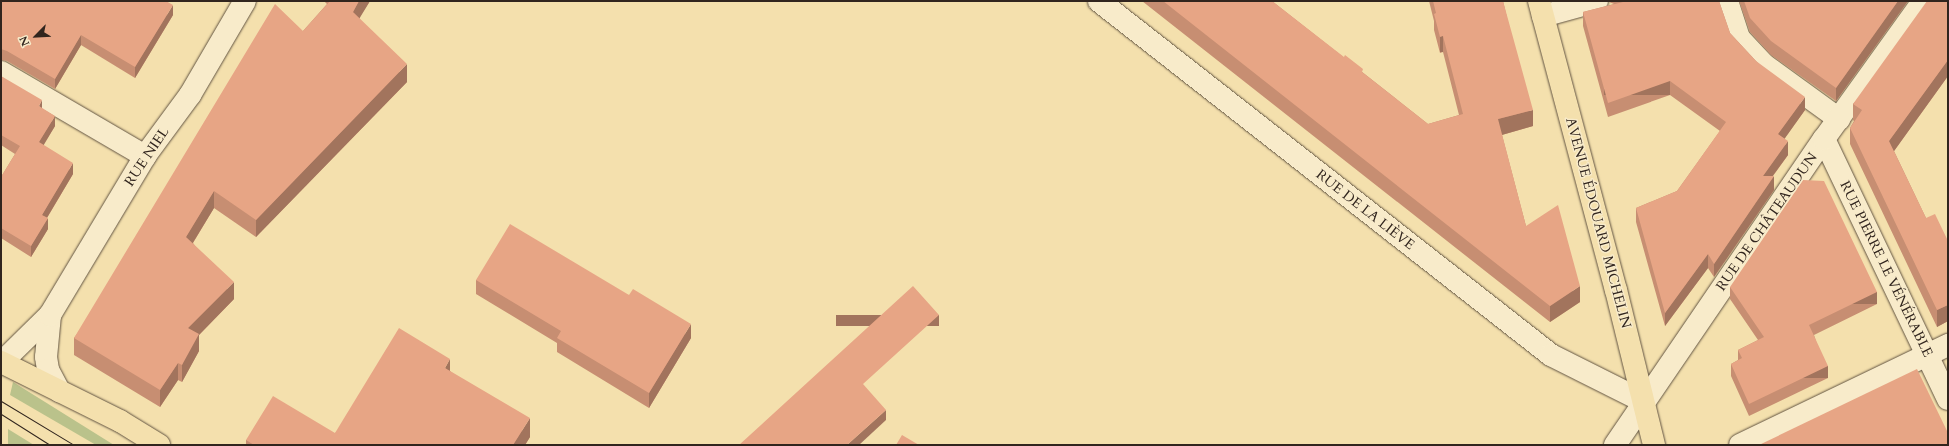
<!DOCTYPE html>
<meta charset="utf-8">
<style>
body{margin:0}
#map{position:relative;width:1949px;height:446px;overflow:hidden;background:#f4e0ad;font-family:Cardo,serif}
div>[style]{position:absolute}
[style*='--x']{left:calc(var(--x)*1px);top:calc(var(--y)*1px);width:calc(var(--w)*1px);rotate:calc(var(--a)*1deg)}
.green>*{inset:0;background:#bac28b}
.roads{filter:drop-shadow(0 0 1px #625442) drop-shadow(0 0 1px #625442)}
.minor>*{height:22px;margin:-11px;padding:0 11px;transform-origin:11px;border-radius:11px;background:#f8ebca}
.major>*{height:22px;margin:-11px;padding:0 11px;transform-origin:11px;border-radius:11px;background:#f4e0ad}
.tram>*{height:1px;margin:-0.5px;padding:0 0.5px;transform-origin:0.5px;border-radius:0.5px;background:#31251e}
.wall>*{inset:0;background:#c78e72}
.shaded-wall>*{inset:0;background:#a2745d;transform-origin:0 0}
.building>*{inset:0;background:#e7a585}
span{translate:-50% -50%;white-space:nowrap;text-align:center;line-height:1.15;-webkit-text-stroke:3px #f8ebca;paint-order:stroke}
.street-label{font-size:14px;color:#31251e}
.frame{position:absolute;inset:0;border:2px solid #31251e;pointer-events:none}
.north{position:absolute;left:16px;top:16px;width:40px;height:40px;-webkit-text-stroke:3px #f8ebca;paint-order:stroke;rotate:246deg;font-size:11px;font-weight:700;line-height:16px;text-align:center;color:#31251e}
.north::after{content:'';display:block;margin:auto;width:14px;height:18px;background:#31251e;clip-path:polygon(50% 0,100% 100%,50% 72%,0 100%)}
</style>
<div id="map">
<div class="green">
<div style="clip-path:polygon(13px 382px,114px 445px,96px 445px,10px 395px)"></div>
<div style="clip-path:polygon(8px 429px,34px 445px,8px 445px)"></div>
</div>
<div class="roads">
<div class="minor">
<div style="--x:1099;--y:1;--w:574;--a:38.07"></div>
<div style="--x:1551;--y:355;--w:103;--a:26.6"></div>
<div style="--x:1727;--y:1;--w:39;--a:72"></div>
<div style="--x:1739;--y:38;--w:35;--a:47"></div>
<div style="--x:1763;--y:64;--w:94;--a:35.9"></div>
<div style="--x:1543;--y:16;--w:56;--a:-15.5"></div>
<div style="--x:1;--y:72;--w:167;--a:30.3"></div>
<div style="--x:1824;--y:139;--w:288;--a:64.5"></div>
<div style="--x:50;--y:315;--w:42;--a:95.4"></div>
<div style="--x:46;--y:357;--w:13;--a:81"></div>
<div style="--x:48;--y:370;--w:24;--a:62"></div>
<div style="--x:1;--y:363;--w:69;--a:-44.4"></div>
<div style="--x:50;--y:315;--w:185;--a:-59.1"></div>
<div style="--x:145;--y:156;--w:76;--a:-53.6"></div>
<div style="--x:190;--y:95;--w:109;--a:-59.7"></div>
<div style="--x:1615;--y:445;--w:371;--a:-55.7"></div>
<div style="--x:1824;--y:139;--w:170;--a:-54.3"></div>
<div style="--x:1740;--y:445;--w:231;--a:-25.7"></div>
</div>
<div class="major">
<div style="--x:1539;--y:1;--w:299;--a:75.1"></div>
<div style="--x:1616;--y:290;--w:160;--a:76.2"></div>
<div style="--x:1;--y:362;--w:133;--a:26.4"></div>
<div style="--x:120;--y:421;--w:46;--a:31.6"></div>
</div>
</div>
<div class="tram">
<div style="--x:1;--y:401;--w:85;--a:31.1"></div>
<div style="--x:1;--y:414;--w:58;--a:32.3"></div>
</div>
<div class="wall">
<div style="clip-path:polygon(1px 1px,173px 15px,135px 78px,81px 45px,55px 89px,7px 61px,1px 60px)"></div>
<div style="clip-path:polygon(324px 1px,370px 1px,359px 18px,407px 82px,256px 237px,214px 208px,193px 243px,234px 299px,199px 335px,199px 351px,182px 382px,178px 380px,160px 407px,74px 355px,74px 338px,303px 31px,327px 4px)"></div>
<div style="clip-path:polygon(1142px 1px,1272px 1px,1428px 124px,1459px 115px,1443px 52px,1440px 53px,1434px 30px,1434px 21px,1429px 1px,1503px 1px,1533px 126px,1502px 135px,1526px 226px,1580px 302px,1550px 322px)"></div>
<div style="clip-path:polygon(1609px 1px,1719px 1px,1730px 33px,1756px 61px,1805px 110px,1784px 139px,1788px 155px,1773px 176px,1774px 190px,1714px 277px,1708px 268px,1665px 326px,1636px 222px,1636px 208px,1677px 191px,1720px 131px,1670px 95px,1608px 117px,1583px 26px,1583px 12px,1614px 4px,1609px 2px)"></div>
<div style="clip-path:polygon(1739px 1px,1908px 1px,1836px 101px,1771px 55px,1750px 32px)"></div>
<div style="clip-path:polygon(1948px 1px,1948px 76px,1894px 151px,1926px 218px,1948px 241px,1948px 321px,1937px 327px,1850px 144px,1850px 128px,1854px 121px,1853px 120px,1853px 104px)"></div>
<div style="clip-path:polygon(1px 76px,42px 109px,55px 126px,43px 145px,73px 174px,47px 218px,48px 229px,31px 257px,1px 238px,1px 177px,15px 154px,1px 145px)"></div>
<div style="clip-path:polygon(476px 280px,629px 295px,691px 338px,649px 408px,557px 352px,557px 343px,476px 294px)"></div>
<div style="clip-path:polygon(1730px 287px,1877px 304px,1814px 335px,1828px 378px,1749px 416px,1731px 376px,1731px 364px,1738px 360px,1738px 350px,1758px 340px,1730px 299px)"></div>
<div style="clip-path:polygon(450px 371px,530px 437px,525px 445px,246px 445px,246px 440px,335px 433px)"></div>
</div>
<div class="shaded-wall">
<div style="clip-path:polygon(359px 1px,370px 1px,353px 29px,353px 12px)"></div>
<div style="clip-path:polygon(1898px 1px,1908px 1px,1836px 101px,1836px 88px)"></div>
<div style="clip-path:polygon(173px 5px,173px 15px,135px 78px,135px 67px)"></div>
<div style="clip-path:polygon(81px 35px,81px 45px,55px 89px,55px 79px)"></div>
<div style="left:1443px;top:36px;width:16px;height:3px;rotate:90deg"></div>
<div style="clip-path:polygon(1948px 60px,1948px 76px,1889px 158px,1889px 141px)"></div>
<div style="clip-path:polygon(407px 64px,407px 82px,256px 237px,256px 220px)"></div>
<div style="left:1670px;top:81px;width:14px;height:66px;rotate:90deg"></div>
<div style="clip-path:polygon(1805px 97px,1805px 110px,1778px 148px,1778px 134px)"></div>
<div style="clip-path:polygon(42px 100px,42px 111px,39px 106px)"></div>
<div style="clip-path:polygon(1533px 110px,1533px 126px,1498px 136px,1498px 119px)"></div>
<div style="clip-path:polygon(55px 116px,55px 126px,39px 153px,39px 142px)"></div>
<div style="clip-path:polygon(1788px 141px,1788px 155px,1763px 189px,1763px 176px)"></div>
<div style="clip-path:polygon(73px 163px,73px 174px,42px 226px,42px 215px)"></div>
<div style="clip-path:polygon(1774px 176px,1774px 190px,1714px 277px,1714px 264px)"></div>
<div style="clip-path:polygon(214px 191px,214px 208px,186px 254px,186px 237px)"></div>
<div style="clip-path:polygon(48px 218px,48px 229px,31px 257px,31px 246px)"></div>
<div style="clip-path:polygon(1708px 254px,1708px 268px,1665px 326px,1665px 313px)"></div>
<div style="clip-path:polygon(234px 282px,234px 299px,199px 335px,199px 351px,182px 382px,182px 365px,188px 328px)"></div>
<div style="clip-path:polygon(1580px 286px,1580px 302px,1550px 322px,1550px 306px)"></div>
<div style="left:1877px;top:292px;width:12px;height:76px;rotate:90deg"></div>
<div style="clip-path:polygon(1948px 305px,1948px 321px,1937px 327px,1937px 310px)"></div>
<div style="left:939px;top:315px;width:11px;height:103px;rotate:90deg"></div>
<div style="clip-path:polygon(691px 324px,691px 338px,649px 408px,649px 393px)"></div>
<div style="clip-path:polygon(450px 359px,450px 378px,445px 368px)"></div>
<div style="clip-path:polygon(178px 363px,178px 380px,160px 407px,160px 390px)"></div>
<div style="left:1828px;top:366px;width:12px;height:88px;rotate:90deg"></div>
<div style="clip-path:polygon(886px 410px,886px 420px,859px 445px,847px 445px)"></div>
<div style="clip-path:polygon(530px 418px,530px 437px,525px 445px,513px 445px)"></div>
</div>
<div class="building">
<div style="clip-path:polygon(1px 1px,166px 1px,173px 5px,135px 67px,81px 35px,55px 79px,7px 51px,1px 49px)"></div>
<div style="clip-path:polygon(330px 1px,359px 1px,353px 12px,407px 64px,256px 220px,214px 191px,186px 237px,234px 282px,188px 328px,199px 334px,182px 365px,178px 363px,160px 390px,74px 338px,275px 4px,303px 31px)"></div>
<div style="clip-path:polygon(1163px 1px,1272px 1px,1344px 57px,1345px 55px,1363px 69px,1362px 72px,1428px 124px,1463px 114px,1443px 36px,1440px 37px,1434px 14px,1436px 13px,1433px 1px,1503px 1px,1533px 110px,1498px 119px,1526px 226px,1558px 205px,1580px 286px,1550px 306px)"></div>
<div style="clip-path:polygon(1627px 1px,1719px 1px,1730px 33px,1756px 61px,1805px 97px,1778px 134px,1788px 141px,1763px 176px,1774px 176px,1714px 264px,1708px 254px,1665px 313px,1636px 208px,1677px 191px,1726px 122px,1670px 81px,1608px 103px,1583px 12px)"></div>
<div style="clip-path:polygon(1744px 1px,1898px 1px,1836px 88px,1771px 41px,1750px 18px)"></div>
<div style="clip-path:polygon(1927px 1px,1948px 1px,1948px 60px,1889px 141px,1926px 218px,1935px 214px,1948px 241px,1948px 305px,1937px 310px,1850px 128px,1862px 110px,1853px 104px)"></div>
<div style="clip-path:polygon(1px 76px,42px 100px,39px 106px,55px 116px,39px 142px,73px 163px,42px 215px,48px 218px,31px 246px,1px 228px,1px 177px,20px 146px,1px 135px)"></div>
<div style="clip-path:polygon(1803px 180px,1824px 181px,1877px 292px,1809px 325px,1828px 366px,1749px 404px,1731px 364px,1742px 358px,1738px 350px,1764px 337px,1730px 287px)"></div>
<div style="clip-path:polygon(510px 224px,629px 295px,633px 289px,691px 324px,649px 393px,557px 338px,561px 331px,476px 280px)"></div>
<div style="clip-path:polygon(913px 286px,939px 315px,863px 384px,886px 410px,847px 445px,739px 445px)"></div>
<div style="clip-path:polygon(399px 328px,450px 359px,445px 368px,530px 418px,513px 445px,254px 445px,246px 440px,273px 396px,335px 433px)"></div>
<div style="clip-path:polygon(1917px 369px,1948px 433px,1948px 445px,1759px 445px)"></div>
<div style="clip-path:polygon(902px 435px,919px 445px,896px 445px)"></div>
</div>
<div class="street-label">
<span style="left:147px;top:157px;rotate:-56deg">RUE NIEL</span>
<span style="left:1365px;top:210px;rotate:38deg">RUE DE LA LIÈVE</span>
<span style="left:1767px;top:222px;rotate:-55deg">RUE DE CHÂTEAUDUN</span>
<span style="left:1598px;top:223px;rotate:75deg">AVENUE ÉDOUARD MICHELIN</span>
<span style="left:1886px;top:269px;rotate:64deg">RUE PIERRE LE VÉNÉRABLE</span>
</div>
<div class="frame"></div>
<div class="north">N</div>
</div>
